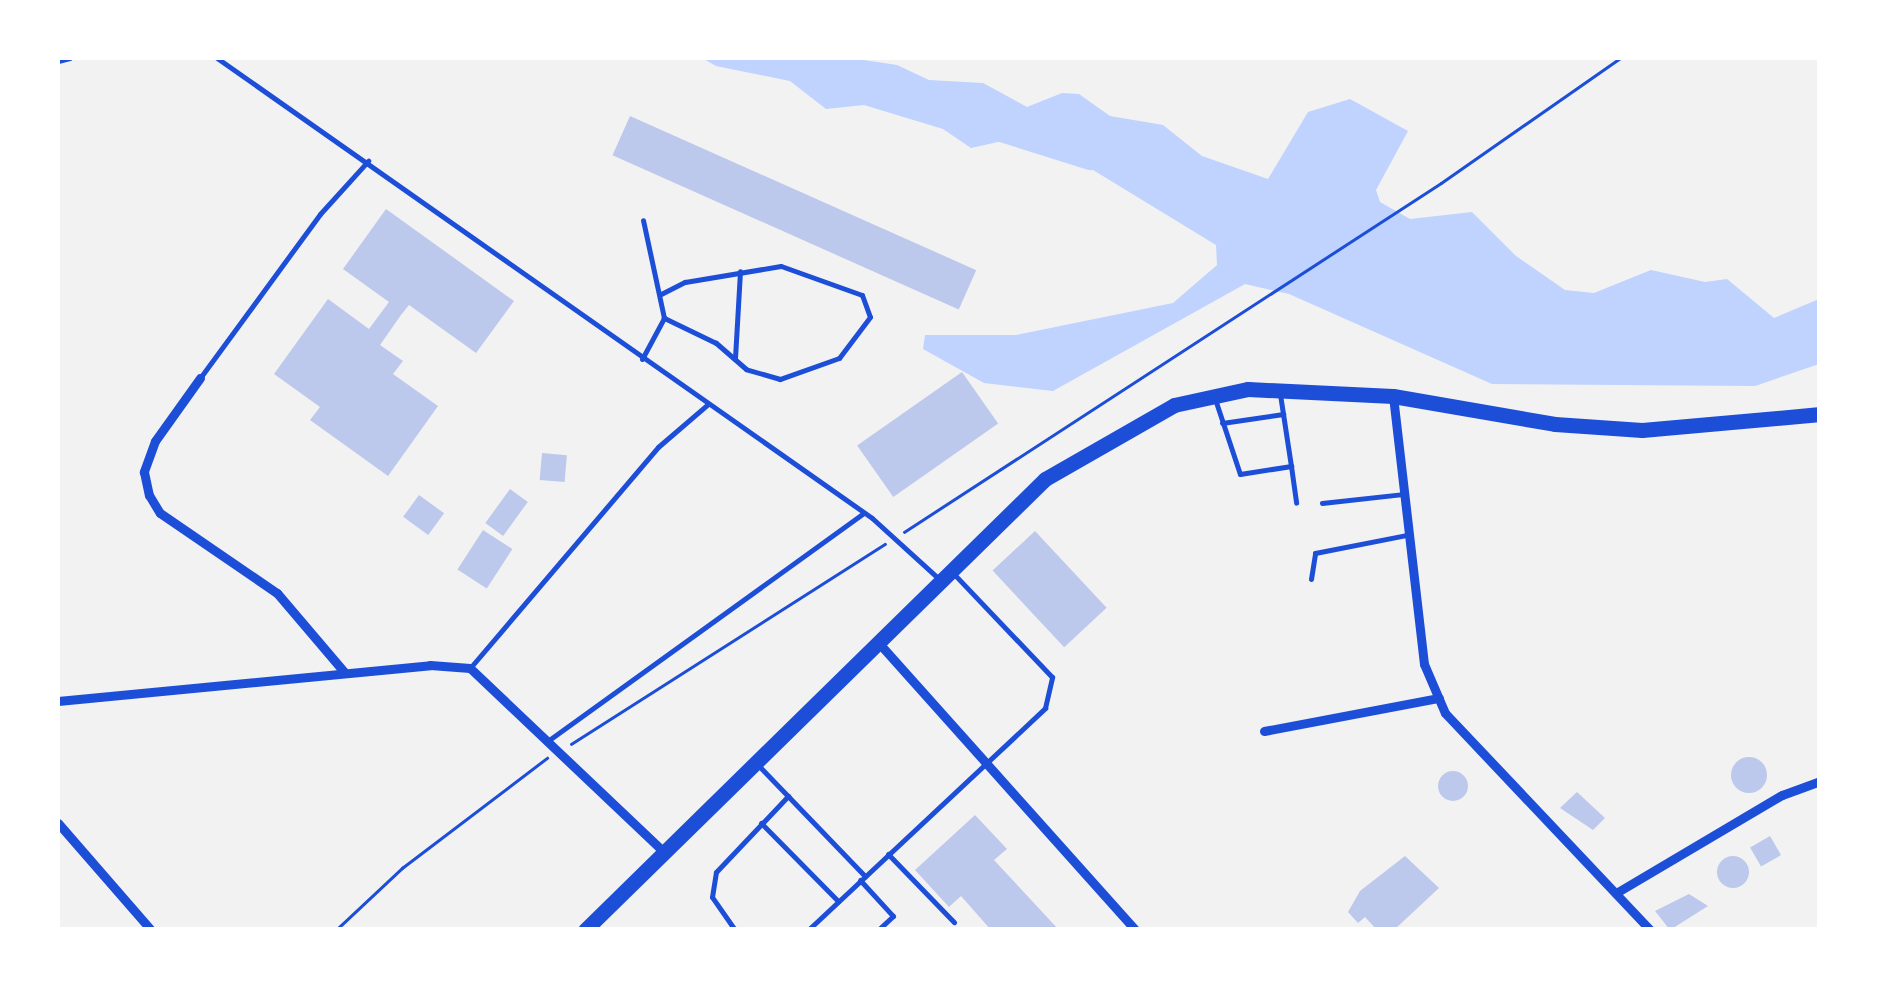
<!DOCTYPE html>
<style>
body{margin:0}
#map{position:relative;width:1877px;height:987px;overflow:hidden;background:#f2f2f2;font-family:Montserrat,sans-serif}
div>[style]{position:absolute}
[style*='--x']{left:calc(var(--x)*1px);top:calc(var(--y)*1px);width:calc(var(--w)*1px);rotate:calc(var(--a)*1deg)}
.water>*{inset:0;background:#bfd3fe}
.river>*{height:30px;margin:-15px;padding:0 15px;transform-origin:15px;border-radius:15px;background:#bfd3fe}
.building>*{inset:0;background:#bdc9ec;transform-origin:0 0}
.round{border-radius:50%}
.path>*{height:2.5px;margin:-1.25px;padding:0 1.25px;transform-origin:1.25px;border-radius:1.25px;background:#1d4ed8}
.service>*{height:5px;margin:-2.5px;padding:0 2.5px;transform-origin:2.5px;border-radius:2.5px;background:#1d4ed8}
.minor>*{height:9px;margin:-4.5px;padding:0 4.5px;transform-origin:4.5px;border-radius:4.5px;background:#1d4ed8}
.primary>*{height:15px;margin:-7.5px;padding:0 7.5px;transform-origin:7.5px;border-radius:7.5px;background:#1d4ed8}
span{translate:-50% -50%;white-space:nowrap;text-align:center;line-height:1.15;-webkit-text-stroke:8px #fff;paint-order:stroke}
.frame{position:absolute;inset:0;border:60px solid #fff;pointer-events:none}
</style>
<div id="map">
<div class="water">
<div style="clip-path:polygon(702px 58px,851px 58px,897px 65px,929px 80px,983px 83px,1027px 107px,1062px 93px,1079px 94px,1110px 116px,1163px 125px,1202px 156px,1268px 179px,1308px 112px,1350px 99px,1408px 131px,1376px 190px,1380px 202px,1410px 219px,1472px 212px,1516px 256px,1565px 290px,1594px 293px,1651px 270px,1705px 282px,1727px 279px,1774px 318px,1819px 299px,1819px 364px,1755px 386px,1492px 384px,1289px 294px,1245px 284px,1053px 391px,984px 383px,923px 349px,925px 335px,1016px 335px,1173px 303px,1217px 265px,1216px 245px,1034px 134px,971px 148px,943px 129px,864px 105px,826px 109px,790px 81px,716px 66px)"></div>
</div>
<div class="river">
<div style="--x:992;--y:124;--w:104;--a:17.4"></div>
</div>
<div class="building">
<div style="left:630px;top:116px;width:379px;height:43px;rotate:24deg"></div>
<div style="clip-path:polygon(386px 209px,514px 301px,476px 353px,409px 305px,401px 315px,380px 345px,403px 361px,393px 374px,438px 406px,388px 476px,310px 420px,320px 407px,274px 374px,328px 299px,369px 329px,389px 302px,343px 269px)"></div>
<div style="left:962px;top:372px;width:63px;height:128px;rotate:55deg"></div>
<div style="left:542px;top:453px;width:25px;height:27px;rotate:5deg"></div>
<div style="left:510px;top:489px;width:22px;height:42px;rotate:36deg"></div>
<div style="left:419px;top:495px;width:31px;height:27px;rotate:36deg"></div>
<div style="left:483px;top:530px;width:35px;height:47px;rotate:33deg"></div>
<div style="left:1035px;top:531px;width:105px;height:58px;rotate:47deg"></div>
<div class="round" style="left:1731px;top:757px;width:36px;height:36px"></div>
<div class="round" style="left:1438px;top:771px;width:30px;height:30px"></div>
<div style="clip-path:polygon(1577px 792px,1605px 818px,1593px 830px,1560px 808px)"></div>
<div style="clip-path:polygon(975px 815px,1007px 849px,994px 860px,1059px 930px,991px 930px,961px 896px,949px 907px,915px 870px)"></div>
<div style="left:1770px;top:836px;width:22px;height:23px;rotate:60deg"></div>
<div style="clip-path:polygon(1405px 856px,1439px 888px,1394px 930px,1377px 930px,1365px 917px,1358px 923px,1348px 912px,1360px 891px)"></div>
<div class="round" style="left:1717px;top:856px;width:32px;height:32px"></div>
<div style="clip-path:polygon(1689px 894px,1708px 906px,1670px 930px,1655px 911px)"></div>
</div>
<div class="path">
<div style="--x:904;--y:532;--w:640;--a:-33.02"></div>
<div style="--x:1441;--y:183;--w:218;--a:-34.9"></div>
<div style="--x:571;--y:744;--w:372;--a:-32.5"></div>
<div style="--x:336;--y:930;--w:91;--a:-43.2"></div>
<div style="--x:402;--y:868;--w:182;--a:-37.2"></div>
</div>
<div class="service">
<div style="--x:217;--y:58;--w:800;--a:35.08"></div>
<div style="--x:872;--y:518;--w:89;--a:42.3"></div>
<div style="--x:58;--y:61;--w:12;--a:-14"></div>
<div style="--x:661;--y:294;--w:27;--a:-27"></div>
<div style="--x:685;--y:282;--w:97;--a:-9.5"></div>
<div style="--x:781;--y:266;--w:86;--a:19.7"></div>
<div style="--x:862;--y:295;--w:23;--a:70"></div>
<div style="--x:870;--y:317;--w:51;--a:127.1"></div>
<div style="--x:839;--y:358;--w:63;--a:160.4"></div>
<div style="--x:780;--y:379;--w:35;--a:-164"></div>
<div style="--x:746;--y:369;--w:40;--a:-139"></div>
<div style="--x:716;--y:343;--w:58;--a:-154.3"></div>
<div style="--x:735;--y:358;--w:87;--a:-86.7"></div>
<div style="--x:642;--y:359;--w:47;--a:-61.8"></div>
<div style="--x:664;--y:318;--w:100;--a:-102.1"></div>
<div style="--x:200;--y:378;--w:203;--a:-53.8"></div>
<div style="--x:320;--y:214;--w:72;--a:-47.8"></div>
<div style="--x:1215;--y:399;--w:79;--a:71.6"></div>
<div style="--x:1240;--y:474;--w:52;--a:-8.9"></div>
<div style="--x:1291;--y:466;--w:73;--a:-98.7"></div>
<div style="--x:1222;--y:423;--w:62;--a:-8.4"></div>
<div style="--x:1291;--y:466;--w:37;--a:82"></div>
<div style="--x:1322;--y:503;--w:81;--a:-6.3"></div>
<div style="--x:1311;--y:579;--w:26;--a:-81"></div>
<div style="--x:1315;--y:553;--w:94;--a:-11.1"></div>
<div style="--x:470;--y:668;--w:290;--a:-49.6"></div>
<div style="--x:658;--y:447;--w:65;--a:-40.6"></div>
<div style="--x:549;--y:740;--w:388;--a:-35.8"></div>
<div style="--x:759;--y:766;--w:153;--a:46.1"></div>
<div style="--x:761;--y:823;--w:110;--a:45.4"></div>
<div style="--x:888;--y:854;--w:95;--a:45.9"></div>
<div style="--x:860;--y:880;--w:49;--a:47.5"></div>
<div style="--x:893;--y:916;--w:21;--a:137"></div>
<div style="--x:735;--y:930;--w:40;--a:-124.9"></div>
<div style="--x:712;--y:897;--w:25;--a:-81"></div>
<div style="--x:716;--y:872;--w:105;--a:-46.5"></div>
<div style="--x:808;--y:930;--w:325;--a:-43.1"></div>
<div style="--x:1045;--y:708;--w:32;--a:-77"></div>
<div style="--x:1052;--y:677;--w:141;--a:-133.6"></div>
</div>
<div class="minor">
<div style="--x:200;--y:378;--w:77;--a:125.5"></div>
<div style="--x:155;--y:441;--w:33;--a:110"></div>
<div style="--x:144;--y:472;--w:24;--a:78"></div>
<div style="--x:149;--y:495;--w:21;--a:59"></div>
<div style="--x:160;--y:513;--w:142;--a:34.4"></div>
<div style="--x:277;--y:593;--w:105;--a:49.6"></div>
<div style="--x:1393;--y:396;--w:270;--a:83.4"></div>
<div style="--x:1424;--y:664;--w:53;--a:66.8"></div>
<div style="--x:1445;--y:713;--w:299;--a:46.6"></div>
<div style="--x:877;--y:641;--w:387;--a:48.2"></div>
<div style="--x:58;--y:701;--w:374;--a:-5.5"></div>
<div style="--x:430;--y:665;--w:40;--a:4.3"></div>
<div style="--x:470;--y:668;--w:267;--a:43.5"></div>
<div style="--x:1264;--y:731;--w:178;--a:-10.7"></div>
<div style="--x:58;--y:823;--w:142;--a:49"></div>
<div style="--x:1616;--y:893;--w:193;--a:-30.6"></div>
<div style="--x:1782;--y:795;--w:40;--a:-20.2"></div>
</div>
<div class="primary">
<div style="--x:585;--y:930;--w:644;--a:-44.43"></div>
<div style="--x:1045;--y:479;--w:149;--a:-29.8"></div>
<div style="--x:1174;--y:405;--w:76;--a:-12.2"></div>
<div style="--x:1248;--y:389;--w:145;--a:2.8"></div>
<div style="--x:1393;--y:396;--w:164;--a:9.8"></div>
<div style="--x:1555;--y:424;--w:87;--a:3.9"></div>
<div style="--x:1642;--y:430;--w:179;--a:-5.1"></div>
</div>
<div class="frame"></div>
</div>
